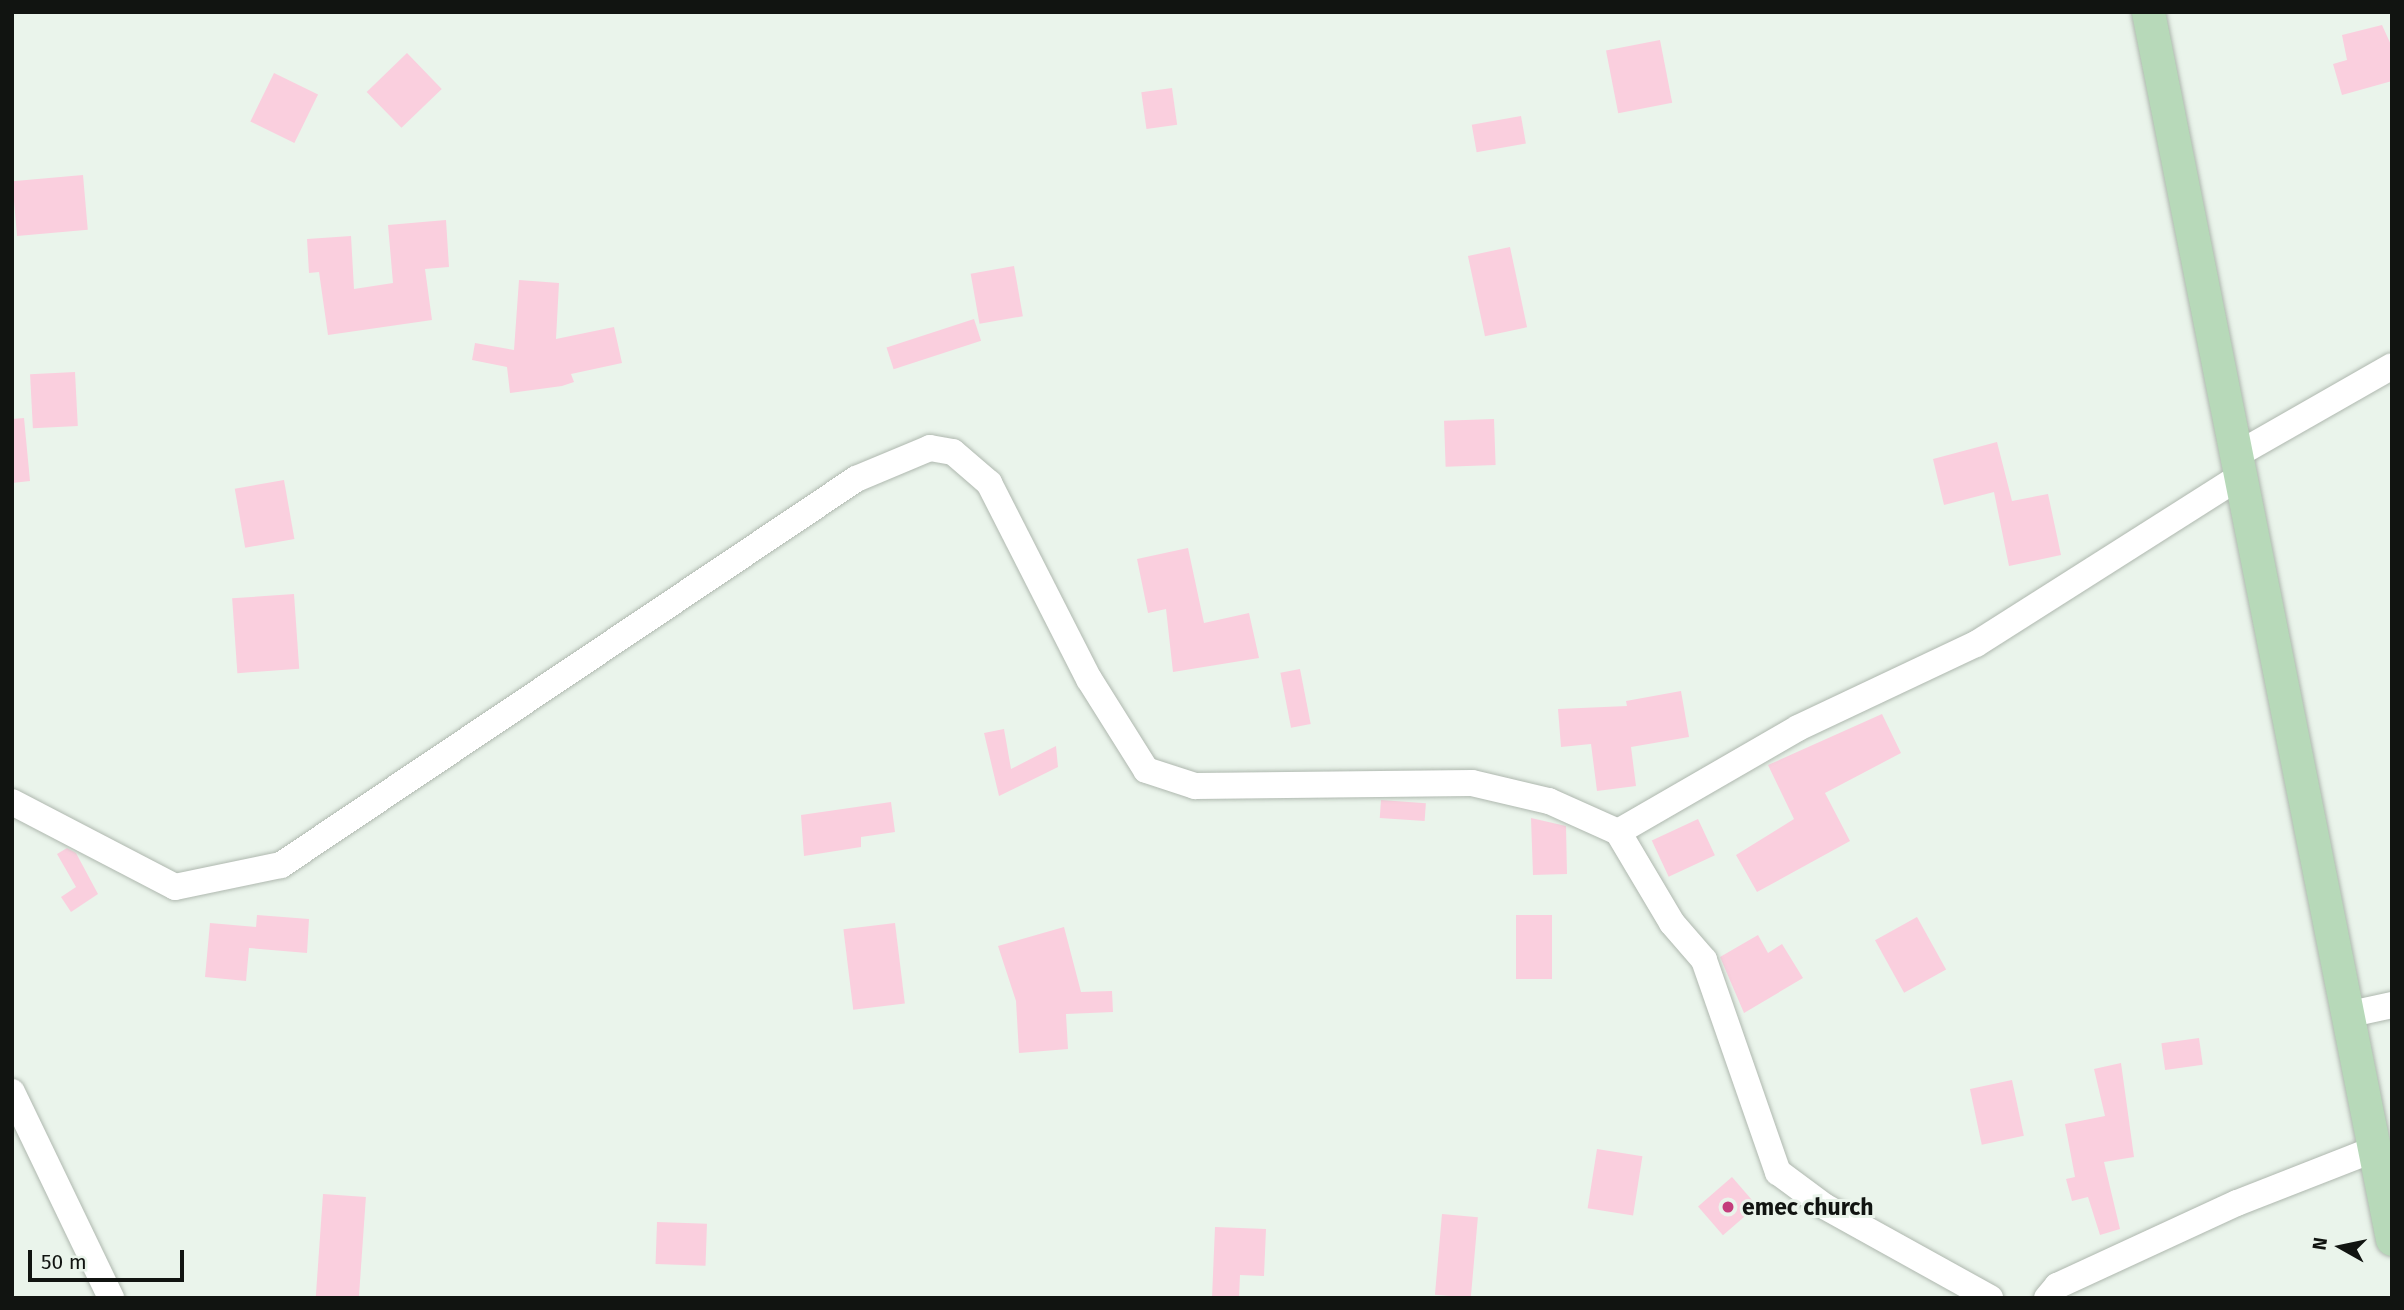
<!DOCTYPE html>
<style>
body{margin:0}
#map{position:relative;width:2404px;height:1310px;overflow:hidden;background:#eaf4eb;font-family:"Fira Sans",sans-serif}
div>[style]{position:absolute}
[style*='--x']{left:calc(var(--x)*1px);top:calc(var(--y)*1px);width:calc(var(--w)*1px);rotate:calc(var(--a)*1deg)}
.building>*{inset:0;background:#facfde;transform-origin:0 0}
.roads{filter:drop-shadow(0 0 2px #afb8af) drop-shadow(0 0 2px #afb8af)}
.minor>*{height:26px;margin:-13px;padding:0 13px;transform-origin:13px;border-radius:13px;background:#fff}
.major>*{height:33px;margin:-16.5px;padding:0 16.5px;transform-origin:16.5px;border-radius:16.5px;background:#b7d9b9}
.dots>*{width:19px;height:19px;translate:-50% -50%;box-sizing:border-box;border:4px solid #eaf4eb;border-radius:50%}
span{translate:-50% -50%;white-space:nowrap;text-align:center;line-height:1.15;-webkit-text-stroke:6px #eaf4eb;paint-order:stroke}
.poi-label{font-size:23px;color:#111411;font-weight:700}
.left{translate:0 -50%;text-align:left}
.frame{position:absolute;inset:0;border:14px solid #111411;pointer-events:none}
.north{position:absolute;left:2306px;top:1212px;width:70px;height:70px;-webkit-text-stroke:5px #eaf4eb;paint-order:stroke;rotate:279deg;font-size:19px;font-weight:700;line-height:28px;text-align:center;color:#111411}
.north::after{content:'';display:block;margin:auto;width:24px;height:32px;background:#111411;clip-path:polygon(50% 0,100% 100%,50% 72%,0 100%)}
.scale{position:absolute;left:28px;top:1250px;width:156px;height:32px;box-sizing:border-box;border:4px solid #111411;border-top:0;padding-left:9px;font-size:21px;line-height:24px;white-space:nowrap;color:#111411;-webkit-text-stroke:5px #eaf4eb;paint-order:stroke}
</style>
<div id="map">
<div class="building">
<div style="clip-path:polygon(2382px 25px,2392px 47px,2392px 81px,2342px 95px,2333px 64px,2347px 60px,2342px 35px)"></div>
<div style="left:1660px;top:40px;width:64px;height:55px;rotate:79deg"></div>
<div style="left:407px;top:53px;width:50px;height:56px;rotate:46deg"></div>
<div style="left:274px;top:73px;width:49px;height:54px;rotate:26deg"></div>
<div style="left:1172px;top:88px;width:37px;height:31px;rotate:82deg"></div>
<div style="left:1521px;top:116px;width:28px;height:50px;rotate:80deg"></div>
<div style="left:83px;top:175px;width:55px;height:71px;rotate:85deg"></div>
<div style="clip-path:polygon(446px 220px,449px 267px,425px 269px,432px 320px,328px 335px,319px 272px,309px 273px,307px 239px,351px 236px,354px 289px,393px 283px,388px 225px)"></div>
<div style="left:1510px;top:247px;width:82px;height:43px;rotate:78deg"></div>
<div style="left:1014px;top:266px;width:51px;height:44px;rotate:80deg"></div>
<div style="clip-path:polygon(519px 280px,559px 283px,556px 339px,614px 327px,622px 363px,571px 374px,574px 382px,562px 386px,510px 393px,507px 367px,472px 360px,475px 343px,514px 350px)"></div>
<div style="left:974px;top:319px;width:23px;height:92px;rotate:72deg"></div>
<div style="left:75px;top:372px;width:54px;height:45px;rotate:87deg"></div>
<div style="clip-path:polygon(24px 418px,30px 481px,12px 483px,12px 419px)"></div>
<div style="left:1494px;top:419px;width:46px;height:50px;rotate:88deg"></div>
<div style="clip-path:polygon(1997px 442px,2012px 501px,2048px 494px,2061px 555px,2009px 566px,1994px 492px,1944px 505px,1933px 459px)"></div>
<div style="left:284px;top:480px;width:60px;height:50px;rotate:80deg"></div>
<div style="clip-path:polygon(1188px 548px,1204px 623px,1249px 613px,1259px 658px,1173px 672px,1166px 609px,1148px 613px,1137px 559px)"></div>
<div style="left:294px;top:594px;width:75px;height:62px;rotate:86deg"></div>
<div style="left:1300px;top:669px;width:56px;height:20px;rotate:79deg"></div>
<div style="clip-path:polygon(1681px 691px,1689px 737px,1631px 747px,1636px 786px,1597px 791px,1591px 744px,1561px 747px,1558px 709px,1627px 706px,1626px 701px)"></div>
<div style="clip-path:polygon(1882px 714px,1901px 753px,1825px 793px,1850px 841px,1757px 892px,1736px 855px,1794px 819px,1768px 765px)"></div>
<div style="clip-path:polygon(1004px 729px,1011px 769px,1056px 746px,1058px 767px,999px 796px,984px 733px)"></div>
<div style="left:1381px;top:800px;width:45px;height:18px;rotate:4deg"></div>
<div style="clip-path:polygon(891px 802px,895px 832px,861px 837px,861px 847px,804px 856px,801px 815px)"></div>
<div style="clip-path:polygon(1531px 818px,1566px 826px,1567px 874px,1533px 875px)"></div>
<div style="left:1698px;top:819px;width:40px;height:51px;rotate:65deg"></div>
<div style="clip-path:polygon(67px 848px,76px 853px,98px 894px,71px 912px,61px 897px,76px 887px,57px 854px)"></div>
<div style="clip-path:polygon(257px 915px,309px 919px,307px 953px,249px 948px,246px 981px,205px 977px,210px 923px,256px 927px)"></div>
<div style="left:1516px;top:915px;width:36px;height:64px"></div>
<div style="left:1917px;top:917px;width:60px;height:48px;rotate:61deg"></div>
<div style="left:895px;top:923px;width:81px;height:52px;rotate:83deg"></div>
<div style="clip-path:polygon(1064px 927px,1081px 992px,1112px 991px,1113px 1012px,1066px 1014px,1068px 1049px,1019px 1053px,1016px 1001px,998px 946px)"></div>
<div style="clip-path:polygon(1758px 935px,1768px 953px,1782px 944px,1803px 978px,1744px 1013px,1720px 957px)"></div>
<div style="left:2199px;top:1038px;width:27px;height:38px;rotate:82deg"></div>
<div style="clip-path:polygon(2121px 1063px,2134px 1157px,2104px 1162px,2120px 1229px,2100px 1235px,2088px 1197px,2072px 1201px,2066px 1179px,2075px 1177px,2065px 1124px,2105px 1116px,2094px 1069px)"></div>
<div style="left:2012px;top:1080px;width:57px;height:43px;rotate:78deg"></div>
<div style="left:1597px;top:1149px;width:46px;height:60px;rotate:9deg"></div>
<div style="left:1732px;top:1177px;width:38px;height:45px;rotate:49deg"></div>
<div style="left:323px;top:1194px;width:43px;height:104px;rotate:4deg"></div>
<div style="left:1442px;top:1214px;width:36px;height:81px;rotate:5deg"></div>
<div style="left:657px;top:1222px;width:50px;height:42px;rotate:2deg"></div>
<div style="clip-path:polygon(1215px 1227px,1266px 1229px,1264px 1276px,1240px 1275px,1239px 1298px,1212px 1298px)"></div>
</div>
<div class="roads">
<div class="minor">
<div style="--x:2238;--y:454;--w:177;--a:-29.7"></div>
<div style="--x:12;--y:802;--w:184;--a:27.5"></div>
<div style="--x:175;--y:887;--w:108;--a:-11.7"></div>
<div style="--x:281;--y:865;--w:693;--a:-33.87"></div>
<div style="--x:856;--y:479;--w:80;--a:-22.7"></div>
<div style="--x:930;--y:448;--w:23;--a:10"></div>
<div style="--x:953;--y:452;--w:48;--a:40.7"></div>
<div style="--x:989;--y:483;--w:220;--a:63"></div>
<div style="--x:1089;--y:679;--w:107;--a:57.9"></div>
<div style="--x:1146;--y:770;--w:52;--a:18.1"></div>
<div style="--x:1195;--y:786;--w:277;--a:-0.6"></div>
<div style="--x:1472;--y:783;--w:79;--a:13.2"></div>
<div style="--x:1549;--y:801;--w:76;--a:24.2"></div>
<div style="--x:1618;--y:832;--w:106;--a:59.3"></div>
<div style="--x:1672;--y:923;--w:49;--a:49.1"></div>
<div style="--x:1704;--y:960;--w:225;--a:70.8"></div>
<div style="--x:1778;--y:1172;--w:57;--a:36.5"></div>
<div style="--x:1824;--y:1206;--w:190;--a:29"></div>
<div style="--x:1618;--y:832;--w:208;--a:-30"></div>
<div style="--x:1798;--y:728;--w:197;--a:-25.3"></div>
<div style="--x:1976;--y:644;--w:314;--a:-32.4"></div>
<div style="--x:2351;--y:1014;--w:42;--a:-12.4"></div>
<div style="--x:12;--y:1092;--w:229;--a:64.3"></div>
<div style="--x:2047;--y:1298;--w:16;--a:-50"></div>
<div style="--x:2057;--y:1286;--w:198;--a:-24.8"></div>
<div style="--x:2237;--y:1203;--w:145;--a:-21.4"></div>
</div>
<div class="major">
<div style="--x:2148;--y:12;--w:1251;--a:78.75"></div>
</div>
</div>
<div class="dots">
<div style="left:1728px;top:1207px;background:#c43d7c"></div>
</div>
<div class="poi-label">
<span class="left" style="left:1742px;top:1207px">emec church</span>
</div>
<div class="frame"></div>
<div class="north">N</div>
<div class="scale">50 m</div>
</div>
